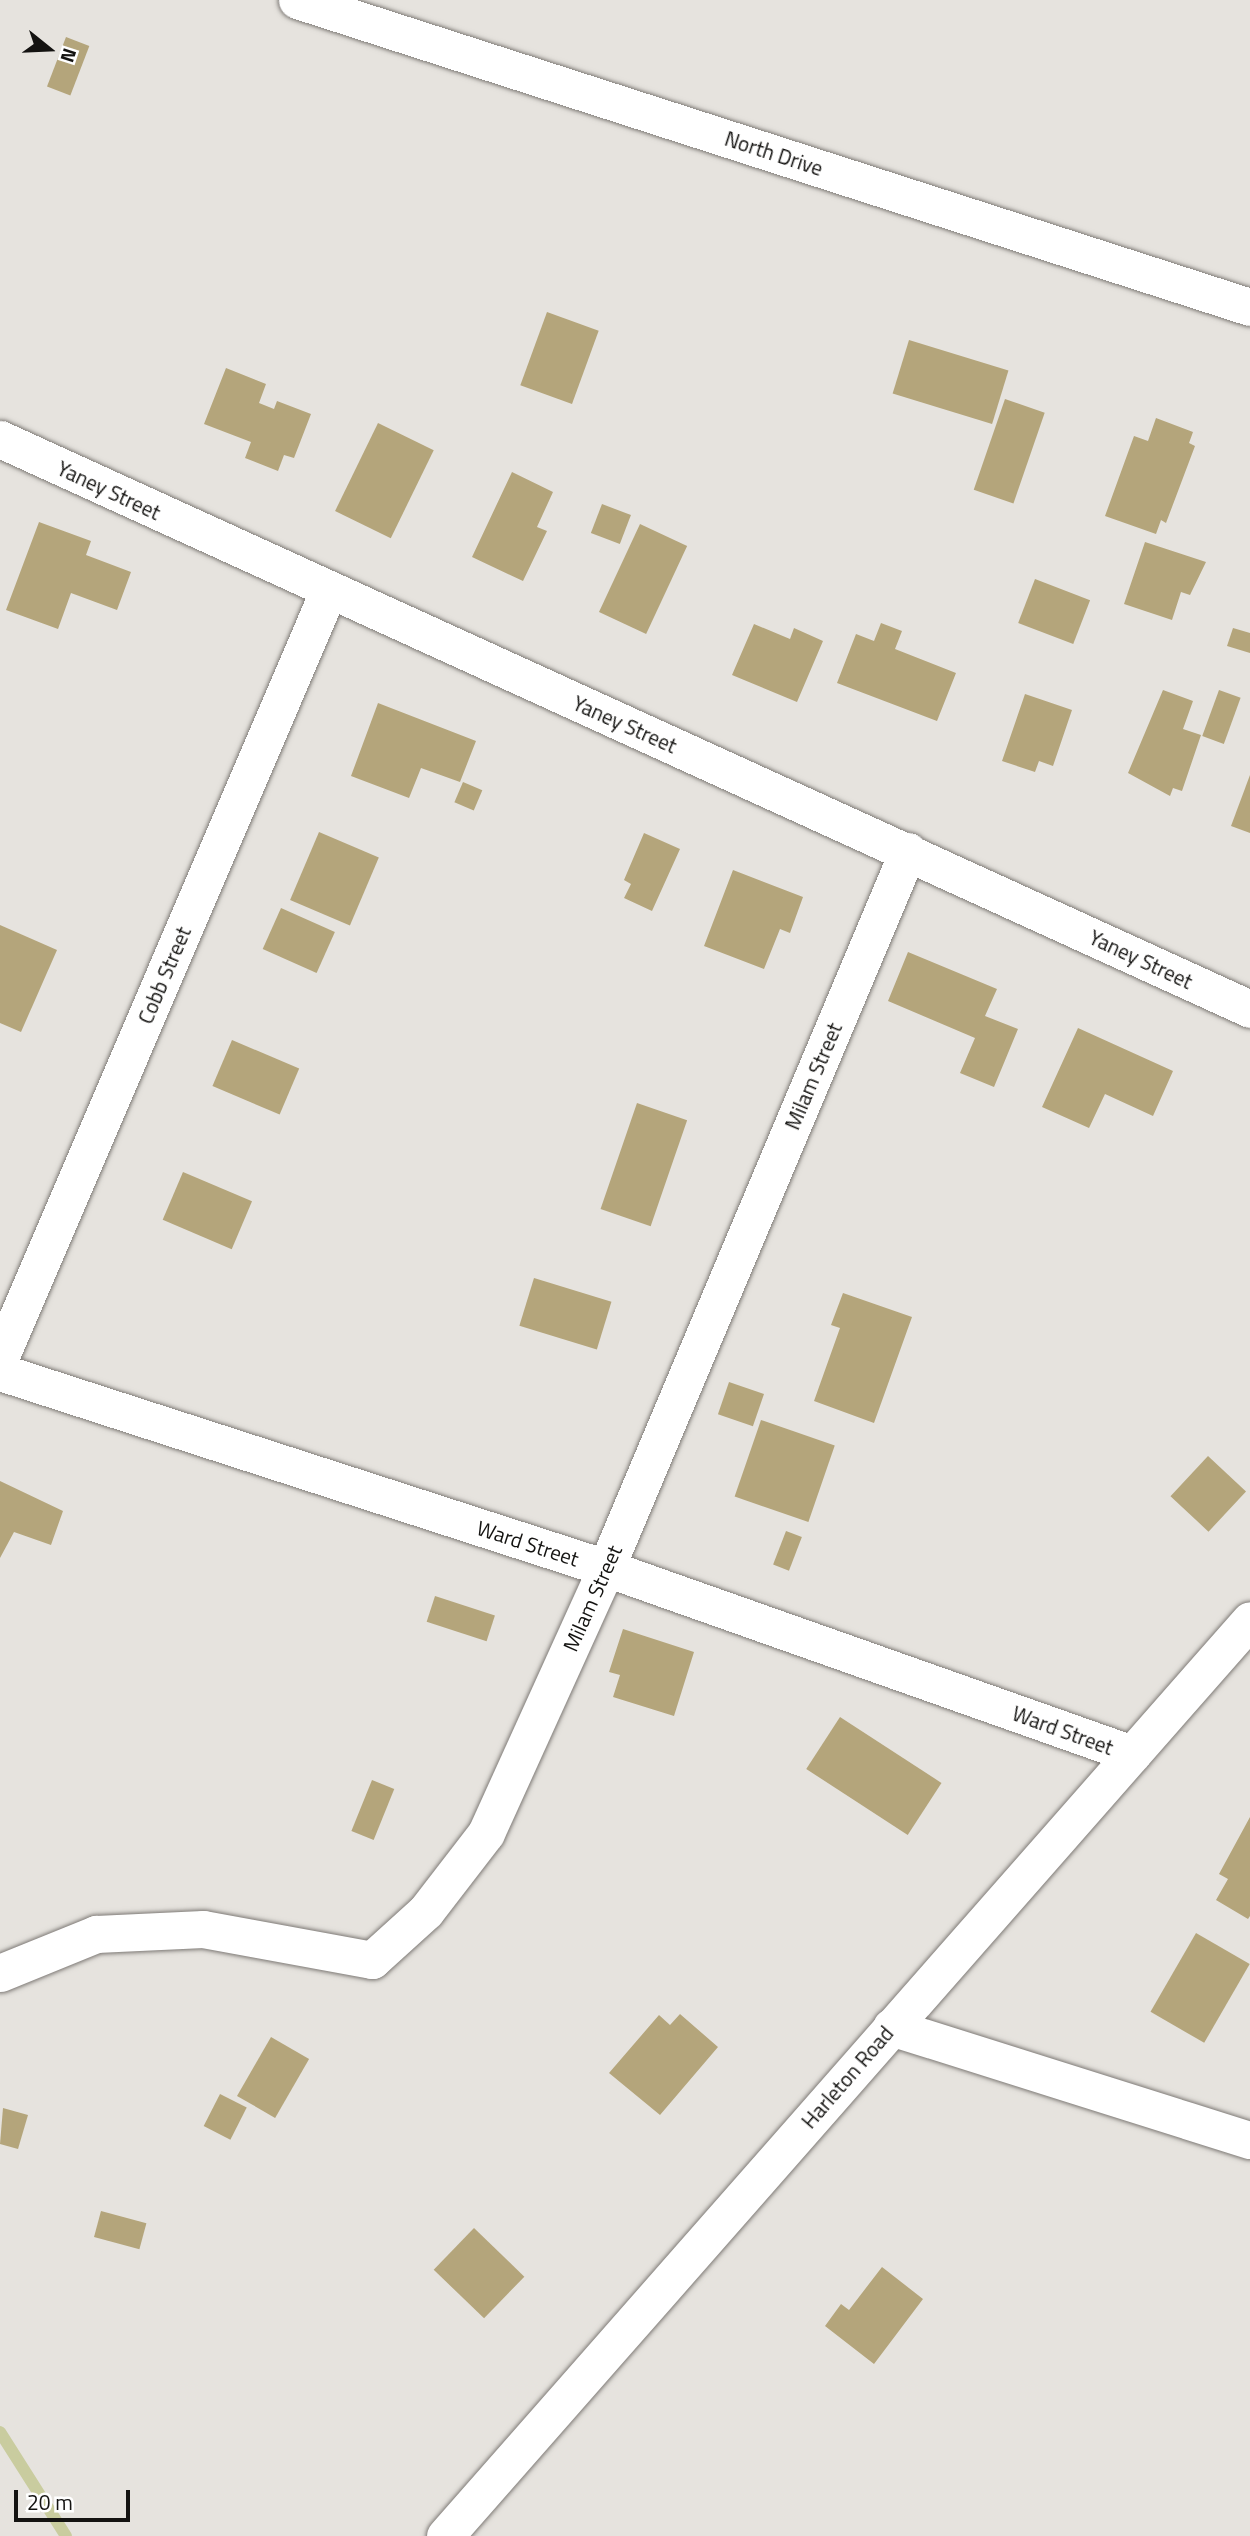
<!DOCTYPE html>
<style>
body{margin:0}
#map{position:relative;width:1250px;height:2536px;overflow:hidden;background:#e6e3de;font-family:"Titillium Web",sans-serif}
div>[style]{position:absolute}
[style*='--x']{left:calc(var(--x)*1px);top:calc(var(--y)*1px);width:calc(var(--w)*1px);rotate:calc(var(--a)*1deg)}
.stream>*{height:12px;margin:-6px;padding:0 6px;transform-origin:6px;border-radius:6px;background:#c9cc9f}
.building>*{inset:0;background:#b4a57b;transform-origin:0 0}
.roads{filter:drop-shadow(0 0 2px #7e7a76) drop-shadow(0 0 2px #7e7a76)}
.street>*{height:37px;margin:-18.5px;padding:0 18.5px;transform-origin:18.5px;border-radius:18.5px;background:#fff}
span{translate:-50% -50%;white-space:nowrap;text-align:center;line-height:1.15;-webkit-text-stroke:5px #fff;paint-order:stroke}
.street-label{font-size:21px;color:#141311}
.north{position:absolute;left:14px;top:14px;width:70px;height:70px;-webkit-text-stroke:5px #fff;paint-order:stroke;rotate:108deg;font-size:19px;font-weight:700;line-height:28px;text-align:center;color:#141311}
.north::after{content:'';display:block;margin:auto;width:24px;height:32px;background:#141311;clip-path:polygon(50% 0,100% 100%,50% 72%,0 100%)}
.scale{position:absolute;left:14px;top:2490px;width:116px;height:32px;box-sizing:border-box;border:4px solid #141311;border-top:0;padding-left:9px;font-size:21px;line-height:24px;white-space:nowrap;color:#141311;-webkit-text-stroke:5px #fff;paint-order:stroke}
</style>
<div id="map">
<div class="stream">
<div style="--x:0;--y:2432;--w:123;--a:57.6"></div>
</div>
<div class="building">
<div style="left:66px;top:37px;width:25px;height:53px;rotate:21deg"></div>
<div style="left:547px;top:312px;width:55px;height:78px;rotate:20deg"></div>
<div style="left:909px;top:340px;width:104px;height:56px;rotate:17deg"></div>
<div style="clip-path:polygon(226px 368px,266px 384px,259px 403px,274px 409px,277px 401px,311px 414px,294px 458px,284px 455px,278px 471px,245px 458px,251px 442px,204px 424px)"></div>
<div style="left:1005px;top:399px;width:42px;height:96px;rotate:19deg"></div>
<div style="clip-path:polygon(1156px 418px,1193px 432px,1189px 443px,1195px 446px,1166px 523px,1161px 520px,1156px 534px,1105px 516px,1134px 436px,1148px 441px)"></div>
<div style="left:378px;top:423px;width:62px;height:98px;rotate:26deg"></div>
<div style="clip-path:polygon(512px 472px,553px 492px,537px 527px,547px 531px,523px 581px,472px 557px)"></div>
<div style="left:602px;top:504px;width:31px;height:31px;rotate:21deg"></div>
<div style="clip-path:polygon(39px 522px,91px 541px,86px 555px,131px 572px,117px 610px,71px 593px,58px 629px,6px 610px)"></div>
<div style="left:640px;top:524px;width:52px;height:97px;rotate:25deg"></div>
<div style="clip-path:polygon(1145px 542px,1206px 562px,1190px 595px,1181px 592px,1172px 620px,1124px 604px)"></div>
<div style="left:1035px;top:579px;width:59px;height:47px;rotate:21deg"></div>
<div style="clip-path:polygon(881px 623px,902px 631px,895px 649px,956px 673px,937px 721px,837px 683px,856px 634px,874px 641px)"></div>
<div style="clip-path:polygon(754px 624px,790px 639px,794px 628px,823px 641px,797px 702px,732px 675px)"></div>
<div style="clip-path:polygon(1233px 628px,1250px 633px,1250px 653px,1227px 646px)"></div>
<div style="clip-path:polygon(1163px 690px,1193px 701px,1183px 729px,1201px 735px,1182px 791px,1173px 788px,1170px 796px,1128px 773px)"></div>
<div style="left:1219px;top:690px;width:23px;height:49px;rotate:20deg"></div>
<div style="clip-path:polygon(1025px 694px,1072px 710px,1053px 766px,1039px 761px,1035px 772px,1002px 761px)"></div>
<div style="clip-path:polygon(378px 703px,476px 741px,460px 782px,421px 768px,409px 798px,351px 776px)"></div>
<div style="clip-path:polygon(1250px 775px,1250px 833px,1231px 826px)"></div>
<div style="left:463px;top:782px;width:21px;height:22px;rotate:23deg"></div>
<div style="left:319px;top:832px;width:65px;height:74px;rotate:23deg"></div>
<div style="clip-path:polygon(644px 833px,680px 849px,652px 911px,624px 898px,631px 884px,624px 880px)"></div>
<div style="clip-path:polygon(733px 870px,803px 897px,790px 933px,780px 929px,764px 969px,704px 946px)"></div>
<div style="left:281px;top:908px;width:59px;height:45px;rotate:24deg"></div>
<div style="clip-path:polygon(0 925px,57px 950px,21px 1032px,0 1023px)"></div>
<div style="clip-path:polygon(908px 952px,997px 989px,985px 1016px,1018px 1029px,994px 1087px,960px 1073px,975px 1038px,888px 1001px)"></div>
<div style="clip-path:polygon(1078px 1028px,1173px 1071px,1153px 1116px,1105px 1094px,1089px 1128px,1042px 1107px)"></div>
<div style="left:232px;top:1040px;width:73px;height:50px;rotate:23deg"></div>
<div style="left:637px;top:1103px;width:53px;height:112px;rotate:19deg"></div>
<div style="left:183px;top:1172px;width:75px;height:52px;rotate:23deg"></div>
<div style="left:534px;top:1278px;width:81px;height:50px;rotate:17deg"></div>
<div style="clip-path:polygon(843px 1293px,912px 1317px,874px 1423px,814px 1401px,840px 1328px,831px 1325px)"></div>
<div style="left:729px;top:1382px;width:37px;height:34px;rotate:19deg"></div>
<div style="left:761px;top:1420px;width:78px;height:81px;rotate:19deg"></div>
<div style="left:1208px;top:1456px;width:52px;height:55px;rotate:43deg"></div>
<div style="clip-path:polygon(0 1481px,63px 1511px,51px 1545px,14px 1532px,0 1558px)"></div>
<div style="left:786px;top:1531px;width:17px;height:36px;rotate:21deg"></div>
<div style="left:435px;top:1596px;width:63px;height:27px;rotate:18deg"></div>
<div style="clip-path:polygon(623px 1629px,694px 1652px,674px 1716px,613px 1697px,620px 1675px,609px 1672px)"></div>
<div style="left:840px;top:1717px;width:121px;height:62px;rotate:33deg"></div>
<div style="left:372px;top:1780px;width:24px;height:55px;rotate:22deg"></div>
<div style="clip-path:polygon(1250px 1817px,1250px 1916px,1248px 1919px,1216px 1900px,1228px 1879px,1219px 1874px)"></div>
<div style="left:1196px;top:1933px;width:62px;height:91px;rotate:30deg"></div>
<div style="clip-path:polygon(680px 2014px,718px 2047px,660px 2115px,609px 2073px,659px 2015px,670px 2025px)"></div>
<div style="left:271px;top:2037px;width:44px;height:68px;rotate:30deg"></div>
<div style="left:220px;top:2094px;width:30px;height:36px;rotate:27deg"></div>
<div style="clip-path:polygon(3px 2108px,28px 2115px,18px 2149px,0 2144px)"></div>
<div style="left:101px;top:2211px;width:47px;height:27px;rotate:15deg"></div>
<div style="left:474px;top:2228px;width:70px;height:58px;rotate:44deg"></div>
<div style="clip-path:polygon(882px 2267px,923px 2299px,874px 2364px,825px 2326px,841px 2304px,849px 2310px)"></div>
</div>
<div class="roads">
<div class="street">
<div style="--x:297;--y:0;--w:1001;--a:17.86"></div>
<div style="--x:0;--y:439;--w:1374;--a:24.51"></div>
<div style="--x:0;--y:1358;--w:833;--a:-66.82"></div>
<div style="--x:0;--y:1372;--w:637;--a:17.92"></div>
<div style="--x:606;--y:1568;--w:558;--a:19.47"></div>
<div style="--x:0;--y:1973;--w:104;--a:-22.1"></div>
<div style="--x:96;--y:1934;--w:107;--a:-2.7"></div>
<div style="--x:203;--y:1929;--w:172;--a:10.4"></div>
<div style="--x:372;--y:1960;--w:73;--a:-42.2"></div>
<div style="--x:426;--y:1911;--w:98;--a:-52.4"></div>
<div style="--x:486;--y:1833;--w:291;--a:-65.6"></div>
<div style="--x:606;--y:1568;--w:778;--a:-67.16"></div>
<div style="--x:891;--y:2027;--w:376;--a:17.5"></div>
<div style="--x:445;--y:2536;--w:1219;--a:-48.69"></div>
</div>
</div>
<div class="street-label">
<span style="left:774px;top:153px;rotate:18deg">North Drive</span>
<span style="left:109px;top:490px;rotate:25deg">Yaney Street</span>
<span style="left:625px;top:724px;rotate:24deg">Yaney Street</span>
<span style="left:1141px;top:959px;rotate:25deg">Yaney Street</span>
<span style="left:164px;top:975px;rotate:-67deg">Cobb Street</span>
<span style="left:813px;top:1076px;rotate:-67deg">Milam Street</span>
<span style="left:528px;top:1543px;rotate:18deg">Ward Street</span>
<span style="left:592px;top:1598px;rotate:-66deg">Milam Street</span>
<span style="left:1063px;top:1730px;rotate:20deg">Ward Street</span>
<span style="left:847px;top:2077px;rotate:-49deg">Harleton Road</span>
</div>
<div class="north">N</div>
<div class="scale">20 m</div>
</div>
